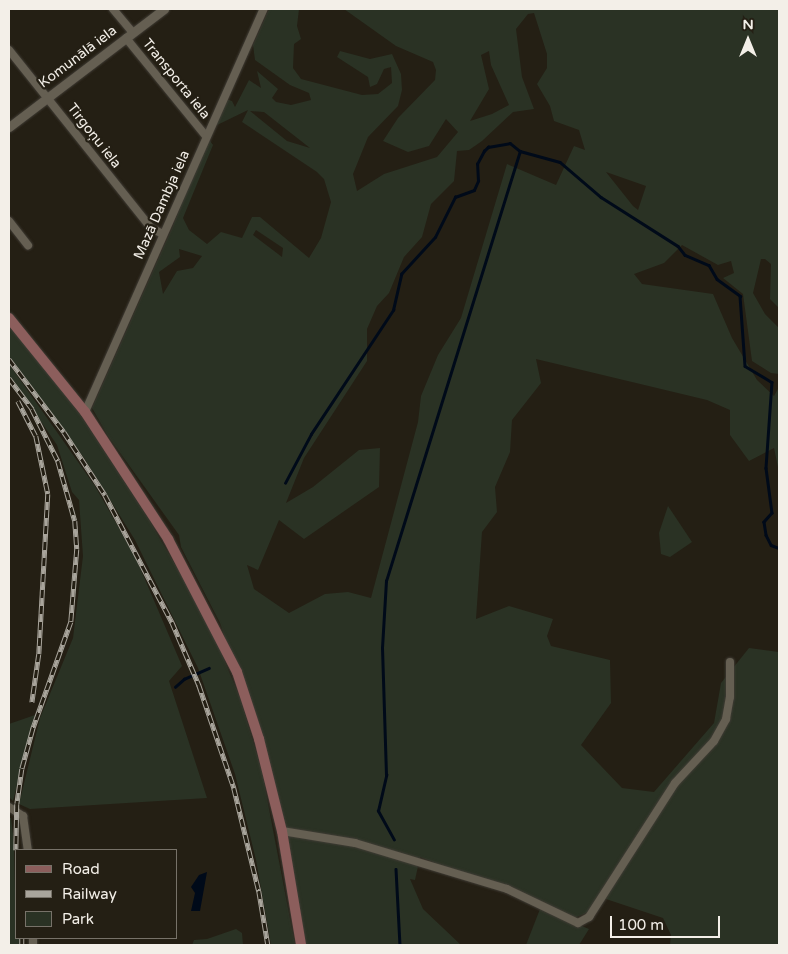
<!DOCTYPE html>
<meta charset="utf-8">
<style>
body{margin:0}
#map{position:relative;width:788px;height:954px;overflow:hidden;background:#241f14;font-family:"Varela Round",sans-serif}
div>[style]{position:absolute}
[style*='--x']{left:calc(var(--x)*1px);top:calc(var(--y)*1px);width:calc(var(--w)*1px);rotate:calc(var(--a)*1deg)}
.green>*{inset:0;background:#2a3224}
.water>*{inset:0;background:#000a19}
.stream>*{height:2.5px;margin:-1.25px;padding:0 1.25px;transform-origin:1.25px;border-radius:1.25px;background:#000a19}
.roads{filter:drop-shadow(0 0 1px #403c35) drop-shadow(0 0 1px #403c35)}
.minor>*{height:8px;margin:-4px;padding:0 4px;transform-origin:4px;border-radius:4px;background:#655f52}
.tertiary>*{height:9px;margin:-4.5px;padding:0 4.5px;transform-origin:4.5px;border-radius:4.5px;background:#655f52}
.secondary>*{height:10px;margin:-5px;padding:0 5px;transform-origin:5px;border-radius:5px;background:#8c5e5c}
.rail>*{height:4.5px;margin-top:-2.25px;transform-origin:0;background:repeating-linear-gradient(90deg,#241f14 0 8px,#a9a59c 0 16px);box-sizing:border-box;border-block:1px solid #a9a59c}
span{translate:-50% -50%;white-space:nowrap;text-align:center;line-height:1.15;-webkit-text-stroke:4.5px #241f14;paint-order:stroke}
.street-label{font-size:14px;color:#f3efe8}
.frame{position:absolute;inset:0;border:10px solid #f3efe8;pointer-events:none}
.legend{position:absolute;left:15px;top:849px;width:162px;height:90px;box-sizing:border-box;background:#241f14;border:1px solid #777269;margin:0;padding:6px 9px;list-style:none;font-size:15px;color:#f3efe8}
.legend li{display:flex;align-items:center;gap:10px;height:25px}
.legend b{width:25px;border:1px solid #777269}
.north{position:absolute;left:723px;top:15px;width:50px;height:50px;-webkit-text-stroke:4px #241f14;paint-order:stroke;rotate:0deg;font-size:14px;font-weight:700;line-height:20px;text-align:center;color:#f3efe8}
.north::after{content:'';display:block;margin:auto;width:18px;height:22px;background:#f3efe8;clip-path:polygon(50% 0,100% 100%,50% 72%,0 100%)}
.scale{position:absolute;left:610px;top:916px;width:110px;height:22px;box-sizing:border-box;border:2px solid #f3efe8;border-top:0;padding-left:6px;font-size:15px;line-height:18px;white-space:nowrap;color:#f3efe8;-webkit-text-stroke:4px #241f14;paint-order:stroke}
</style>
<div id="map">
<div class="green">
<div style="clip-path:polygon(evenodd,269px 9px,299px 9px,297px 26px,301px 39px,294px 44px,293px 68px,301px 79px,362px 95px,378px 94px,392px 83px,391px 67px,384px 69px,377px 84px,370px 87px,368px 77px,337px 57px,340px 51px,370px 59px,392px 54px,401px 74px,402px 90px,398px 106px,368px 137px,353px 174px,357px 191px,384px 174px,437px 157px,458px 132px,446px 119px,429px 146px,408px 152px,383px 141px,398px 118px,435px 80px,436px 70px,433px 62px,396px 46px,344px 9px,779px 9px,779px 308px,770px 299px,771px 264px,765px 259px,761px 259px,753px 293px,765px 314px,779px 328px,779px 374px,771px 373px,752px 361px,743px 294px,723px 278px,734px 273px,731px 261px,718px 265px,682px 245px,664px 263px,634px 274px,642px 284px,713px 294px,732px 338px,757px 380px,774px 396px,779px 387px,779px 472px,774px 448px,749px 461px,730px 435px,730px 410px,707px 400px,536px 359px,541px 383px,512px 420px,510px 452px,495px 487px,497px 512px,482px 532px,476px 619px,509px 606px,553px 619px,547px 636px,551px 646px,610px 660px,611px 703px,581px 745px,622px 788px,654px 792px,714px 723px,721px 683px,749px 648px,779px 652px,779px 945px,670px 945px,671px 935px,663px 918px,600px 897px,589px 912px,574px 918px,420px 857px,415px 880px,410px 879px,423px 909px,461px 945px,306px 945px,276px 788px,220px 623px,181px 547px,179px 535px,108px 436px,92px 408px,172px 228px,208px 138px,213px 145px,183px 218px,189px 230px,207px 244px,221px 232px,242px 238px,252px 217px,260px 217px,309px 258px,321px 238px,331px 202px,324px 179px,317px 172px,242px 122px,248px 110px,213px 127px,226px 99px,232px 101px,235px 107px,249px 80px,261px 88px,257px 71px,278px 89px,272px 98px,276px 102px,291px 105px,311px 100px,309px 93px,290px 85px,255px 60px,253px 45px,269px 9px,534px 13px,547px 54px,547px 68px,537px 84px,550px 106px,554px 121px,579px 130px,585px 150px,574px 146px,556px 185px,507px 164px,461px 318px,438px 355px,421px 396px,418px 422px,371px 598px,348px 592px,325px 594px,289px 613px,254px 589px,247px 565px,258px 570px,279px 520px,304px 539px,379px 487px,380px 448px,359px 450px,313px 487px,286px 503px,304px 458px,367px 361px,367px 329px,377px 306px,389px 293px,404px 257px,422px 237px,431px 204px,454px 181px,457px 151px,469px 150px,482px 141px,513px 112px,534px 109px,522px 77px,516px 29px,528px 14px,534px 13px,269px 9px,489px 51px,491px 65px,509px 105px,492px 114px,470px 121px,489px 89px,481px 55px,489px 51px,269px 9px,250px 111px,264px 112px,310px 148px,287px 141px,250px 111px,269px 9px,606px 172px,646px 186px,638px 210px,633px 206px,606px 172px,269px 9px,256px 230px,283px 248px,282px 257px,253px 235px,256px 230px,269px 9px,179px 249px,202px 256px,193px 268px,177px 271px,163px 294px,159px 272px,180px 257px,179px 249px)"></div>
<div style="clip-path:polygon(9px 324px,79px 413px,149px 520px,208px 621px,240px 698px,262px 772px,295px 945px,271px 945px,256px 860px,235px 774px,198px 668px,135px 540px,84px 458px,9px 356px)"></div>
<div style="clip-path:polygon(9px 364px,95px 486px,135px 556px,182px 666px,169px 681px,207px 798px,30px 809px,19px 804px,40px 718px,73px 638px,83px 556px,79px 500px,72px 492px,57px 445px,9px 375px)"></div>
<div style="clip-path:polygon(668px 506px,692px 542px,670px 557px,661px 554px,659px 533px)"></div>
<div style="clip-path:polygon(35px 715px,13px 801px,9px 797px,9px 724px)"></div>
<div style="clip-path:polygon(9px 818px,11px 818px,14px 842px,16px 938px,20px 938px,20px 945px,10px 945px)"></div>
<div style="clip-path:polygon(540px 909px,589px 929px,579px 945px,526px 945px)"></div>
<div style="clip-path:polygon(236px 929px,242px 933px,243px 945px,192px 945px,194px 940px,207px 939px)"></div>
</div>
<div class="water">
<div style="clip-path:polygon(207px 872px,200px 911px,191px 911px,195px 893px,191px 887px,199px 875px)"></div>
</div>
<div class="stream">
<div style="--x:285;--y:483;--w:55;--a:-62"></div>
<div style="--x:311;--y:434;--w:149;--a:-56.5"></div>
<div style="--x:393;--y:310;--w:37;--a:-77"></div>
<div style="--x:401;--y:274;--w:50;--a:-47.4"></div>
<div style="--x:435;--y:237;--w:45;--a:-63.4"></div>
<div style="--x:455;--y:197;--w:20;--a:-20"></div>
<div style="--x:474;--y:190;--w:10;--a:-66"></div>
<div style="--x:478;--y:181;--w:17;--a:-93"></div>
<div style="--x:477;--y:164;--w:15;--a:-62"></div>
<div style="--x:484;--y:151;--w:6;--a:-45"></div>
<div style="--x:488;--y:147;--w:22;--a:-10"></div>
<div style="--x:510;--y:143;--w:13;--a:39"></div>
<div style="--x:175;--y:687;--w:12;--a:-42"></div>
<div style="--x:184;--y:679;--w:27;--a:-24"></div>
<div style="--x:394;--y:840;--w:33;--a:-119"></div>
<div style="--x:378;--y:811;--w:37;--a:-77"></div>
<div style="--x:386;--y:775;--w:127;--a:-91.8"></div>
<div style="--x:382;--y:648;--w:67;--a:-86.6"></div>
<div style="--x:386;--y:581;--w:450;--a:-72.7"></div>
<div style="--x:520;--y:151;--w:41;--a:15.4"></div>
<div style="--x:560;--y:162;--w:54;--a:40.5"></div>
<div style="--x:601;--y:197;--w:91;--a:32.5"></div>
<div style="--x:678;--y:246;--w:11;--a:52"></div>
<div style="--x:685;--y:255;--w:26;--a:23"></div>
<div style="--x:709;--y:265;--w:16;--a:60"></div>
<div style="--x:717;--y:279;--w:29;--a:36"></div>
<div style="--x:740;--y:296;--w:70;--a:85.9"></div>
<div style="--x:745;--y:366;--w:31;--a:31"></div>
<div style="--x:772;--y:382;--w:86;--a:94"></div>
<div style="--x:766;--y:468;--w:45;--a:82.4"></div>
<div style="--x:772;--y:513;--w:12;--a:132"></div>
<div style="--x:764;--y:522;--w:13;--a:81"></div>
<div style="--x:766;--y:535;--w:11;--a:63"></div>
<div style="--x:771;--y:545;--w:9;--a:21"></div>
<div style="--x:396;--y:869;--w:76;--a:87"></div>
</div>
<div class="roads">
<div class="minor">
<div style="--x:113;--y:9;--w:31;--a:50"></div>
<div style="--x:126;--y:38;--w:127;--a:50.8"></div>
<div style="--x:9;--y:50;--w:228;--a:51.4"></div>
<div style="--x:151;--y:228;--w:13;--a:27"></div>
<div style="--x:9;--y:221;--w:31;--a:52"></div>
<div style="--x:85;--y:412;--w:441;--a:-66.1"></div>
<div style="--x:9;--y:807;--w:17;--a:33"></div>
<div style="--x:23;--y:816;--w:34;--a:82"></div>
<div style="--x:282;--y:831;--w:74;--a:9.3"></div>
<div style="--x:355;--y:843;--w:159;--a:16.8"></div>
<div style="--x:507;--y:889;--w:79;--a:25.6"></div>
<div style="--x:578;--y:923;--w:13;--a:-29"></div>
<div style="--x:589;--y:917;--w:159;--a:-57.3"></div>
<div style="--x:675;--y:783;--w:57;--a:-47.1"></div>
<div style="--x:714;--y:741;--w:25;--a:-61"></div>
<div style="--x:726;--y:719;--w:22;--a:-80"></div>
<div style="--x:730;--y:697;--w:35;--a:-90"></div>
<div style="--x:33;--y:938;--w:7;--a:90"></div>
</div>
<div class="tertiary">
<div style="--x:9;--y:127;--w:195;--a:-37.3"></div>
</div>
<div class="secondary">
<div style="--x:9;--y:318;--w:121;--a:51"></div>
<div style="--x:85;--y:412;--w:152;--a:56.8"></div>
<div style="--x:168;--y:539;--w:150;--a:62.6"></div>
<div style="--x:237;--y:672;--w:71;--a:71.8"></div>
<div style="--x:259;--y:739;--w:95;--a:76"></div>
<div style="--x:282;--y:831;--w:116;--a:80.5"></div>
</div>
</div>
<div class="rail">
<div style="--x:9;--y:359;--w:91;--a:53"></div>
<div style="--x:64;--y:432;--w:75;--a:56.9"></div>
<div style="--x:105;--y:495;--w:144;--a:62.2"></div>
<div style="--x:172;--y:622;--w:69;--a:66.8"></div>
<div style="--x:199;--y:685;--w:109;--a:71.2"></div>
<div style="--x:234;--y:788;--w:106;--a:76.4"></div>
<div style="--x:259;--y:891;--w:55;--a:80.5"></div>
<div style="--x:9;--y:378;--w:39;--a:53"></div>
<div style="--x:32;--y:409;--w:58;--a:63.4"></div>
<div style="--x:58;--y:461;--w:62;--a:74.2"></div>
<div style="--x:75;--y:521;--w:28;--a:86"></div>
<div style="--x:77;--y:549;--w:73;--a:94.7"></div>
<div style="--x:71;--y:622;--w:114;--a:109.6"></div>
<div style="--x:33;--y:729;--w:41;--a:105.4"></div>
<div style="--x:22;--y:769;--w:35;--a:98"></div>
<div style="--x:17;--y:804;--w:46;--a:91.2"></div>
<div style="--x:18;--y:401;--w:39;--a:63"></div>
<div style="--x:36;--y:436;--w:59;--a:78.3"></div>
<div style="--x:48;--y:494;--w:160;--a:93.2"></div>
<div style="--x:39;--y:654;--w:49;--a:98.1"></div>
<div style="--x:22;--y:938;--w:7;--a:90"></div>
</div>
<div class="street-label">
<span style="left:78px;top:57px;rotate:-37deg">Komunālā iela</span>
<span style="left:176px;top:79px;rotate:51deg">Transporta iela</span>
<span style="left:94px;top:136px;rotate:52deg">Tirgoņu iela</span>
<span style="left:162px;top:205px;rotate:-66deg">Mazā Dambja iela</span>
</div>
<div class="frame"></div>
<ul class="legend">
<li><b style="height:6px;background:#8c5e5c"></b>Road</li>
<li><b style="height:6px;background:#a9a59c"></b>Railway</li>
<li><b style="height:14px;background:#2a3224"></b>Park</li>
</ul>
<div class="north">N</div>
<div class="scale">100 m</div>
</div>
